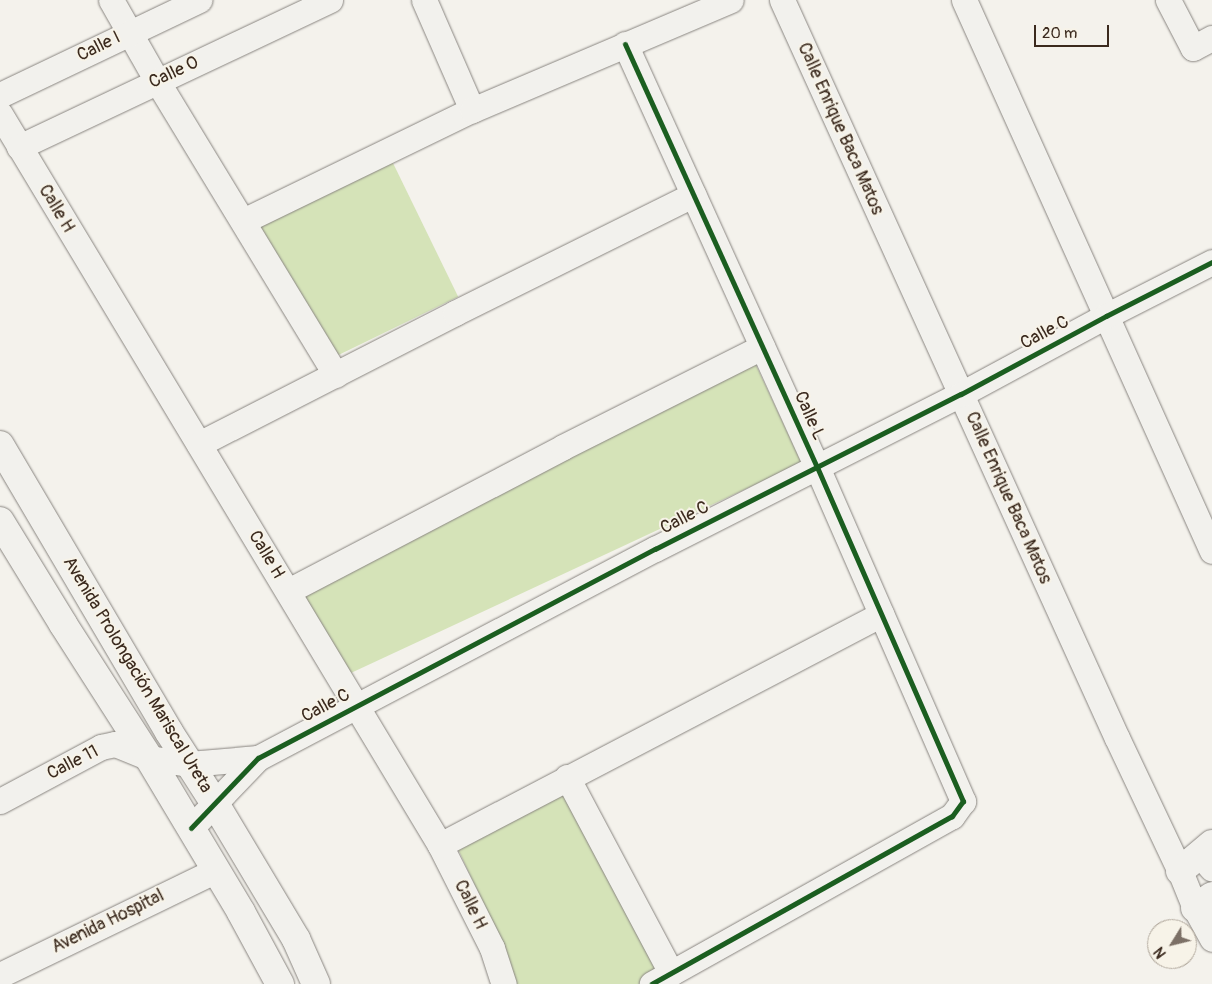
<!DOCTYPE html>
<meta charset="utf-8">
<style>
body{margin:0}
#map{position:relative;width:1212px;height:984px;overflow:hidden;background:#f4f2ec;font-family:Pangolin,sans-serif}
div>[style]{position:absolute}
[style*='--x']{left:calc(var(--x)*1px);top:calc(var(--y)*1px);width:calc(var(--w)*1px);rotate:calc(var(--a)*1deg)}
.green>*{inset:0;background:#d5e3b8;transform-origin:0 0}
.roads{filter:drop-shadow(0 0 1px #898580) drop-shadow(0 0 1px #898580)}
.street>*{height:25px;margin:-12.5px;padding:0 12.5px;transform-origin:12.5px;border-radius:12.5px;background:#f2f1ed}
.secondary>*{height:28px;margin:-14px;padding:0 14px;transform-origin:14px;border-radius:14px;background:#f2f1ed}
.cycleway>*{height:5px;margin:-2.5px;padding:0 2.5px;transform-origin:2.5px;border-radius:2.5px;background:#1b5e20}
span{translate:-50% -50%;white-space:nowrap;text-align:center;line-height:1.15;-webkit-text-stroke:4px #f7f3e8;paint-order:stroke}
.street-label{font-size:18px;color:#3b2a1e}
.north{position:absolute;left:1147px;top:919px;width:50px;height:50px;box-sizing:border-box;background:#f7f3e8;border:1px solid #aca397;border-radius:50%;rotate:234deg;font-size:14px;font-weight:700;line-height:20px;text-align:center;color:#3b2a1e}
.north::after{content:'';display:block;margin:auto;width:18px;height:22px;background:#7c7066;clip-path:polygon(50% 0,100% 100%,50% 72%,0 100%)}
.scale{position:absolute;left:1034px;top:25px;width:75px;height:22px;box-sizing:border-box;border:2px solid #3b2a1e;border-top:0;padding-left:6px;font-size:15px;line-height:18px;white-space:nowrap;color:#3b2a1e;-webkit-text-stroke:4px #f7f3e8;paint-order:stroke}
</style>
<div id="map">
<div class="green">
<div style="left:392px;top:161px;width:151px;height:148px;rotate:64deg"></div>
<div style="left:756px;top:365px;width:108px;height:511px;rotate:65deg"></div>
<div style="clip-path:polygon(563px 792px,659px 973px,640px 984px,516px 984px,495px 929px,457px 847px)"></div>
</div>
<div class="roads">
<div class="street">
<div style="--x:111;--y:0;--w:93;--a:60.4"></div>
<div style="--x:157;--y:81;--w:344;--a:58.7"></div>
<div style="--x:424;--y:0;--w:120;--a:66.4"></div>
<div style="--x:782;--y:0;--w:810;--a:65.59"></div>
<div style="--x:1117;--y:738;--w:147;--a:64.7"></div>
<div style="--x:1180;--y:871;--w:40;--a:68"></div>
<div style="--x:1195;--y:908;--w:35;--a:61"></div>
<div style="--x:964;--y:0;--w:604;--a:65.77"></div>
<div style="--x:1168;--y:0;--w:54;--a:62.5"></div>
<div style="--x:1193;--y:48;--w:21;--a:-28"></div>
<div style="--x:625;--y:44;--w:465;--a:65.6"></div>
<div style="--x:817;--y:467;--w:365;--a:66.4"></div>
<div style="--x:963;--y:801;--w:19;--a:126"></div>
<div style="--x:952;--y:816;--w:344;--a:150.8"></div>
<div style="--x:0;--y:95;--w:221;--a:-25.5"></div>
<div style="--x:0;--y:114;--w:853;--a:58.96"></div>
<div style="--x:440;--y:845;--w:115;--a:63.2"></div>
<div style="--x:492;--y:948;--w:38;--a:72"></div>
<div style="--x:19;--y:147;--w:344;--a:-25.3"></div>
<div style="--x:243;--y:221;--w:254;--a:-25.9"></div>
<div style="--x:472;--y:110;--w:281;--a:-23"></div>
<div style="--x:199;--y:444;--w:288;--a:-27.1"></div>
<div style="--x:455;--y:313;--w:266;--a:-26.4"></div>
<div style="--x:288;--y:591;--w:310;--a:-27.6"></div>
<div style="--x:563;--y:447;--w:223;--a:-26.7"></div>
<div style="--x:567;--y:777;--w:222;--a:62"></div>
<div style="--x:0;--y:801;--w:115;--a:-28.1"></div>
<div style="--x:101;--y:747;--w:14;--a:-12"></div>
<div style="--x:115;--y:744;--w:37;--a:22"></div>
<div style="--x:149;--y:758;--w:40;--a:8.5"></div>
<div style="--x:189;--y:764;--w:69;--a:-5"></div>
<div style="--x:191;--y:828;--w:97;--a:-46.3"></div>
<div style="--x:258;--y:758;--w:449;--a:-27.8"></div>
<div style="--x:655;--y:549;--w:343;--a:-26.9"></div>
<div style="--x:961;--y:394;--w:165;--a:-28.3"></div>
<div style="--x:1106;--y:316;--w:119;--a:-27"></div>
<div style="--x:440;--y:845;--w:498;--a:-27.6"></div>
<div style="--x:1200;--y:855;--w:18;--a:49"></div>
<div style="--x:0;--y:975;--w:240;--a:-25.9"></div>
</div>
<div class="secondary">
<div style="--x:0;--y:445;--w:333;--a:59.5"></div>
<div style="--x:169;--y:732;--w:83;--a:57.3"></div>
<div style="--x:214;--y:802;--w:160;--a:59.1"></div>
<div style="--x:296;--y:939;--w:49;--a:66"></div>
<div style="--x:0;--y:521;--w:121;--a:58.5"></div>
<div style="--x:63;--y:624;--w:159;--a:57.3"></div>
<div style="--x:149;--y:758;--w:179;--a:59.1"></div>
<div style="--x:241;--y:912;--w:82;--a:61.6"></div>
<div style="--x:1180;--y:871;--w:42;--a:-40.2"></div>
<div style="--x:1195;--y:908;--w:21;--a:-35"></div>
</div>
</div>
<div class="cycleway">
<div style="--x:625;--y:44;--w:465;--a:65.6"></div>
<div style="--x:817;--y:467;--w:365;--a:66.4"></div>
<div style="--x:963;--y:801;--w:19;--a:126"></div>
<div style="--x:952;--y:816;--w:344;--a:150.8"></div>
<div style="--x:191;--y:828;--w:97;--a:-46.3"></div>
<div style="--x:258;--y:758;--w:449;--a:-27.8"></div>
<div style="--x:655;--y:549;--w:343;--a:-26.9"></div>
<div style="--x:961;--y:394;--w:165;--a:-28.3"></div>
<div style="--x:1106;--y:316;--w:119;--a:-27"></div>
</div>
<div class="street-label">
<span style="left:99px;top:47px;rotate:-26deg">Calle I</span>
<span style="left:174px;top:73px;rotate:-25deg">Calle O</span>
<span style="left:840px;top:129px;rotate:66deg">Calle Enrique Baca Matos</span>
<span style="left:56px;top:209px;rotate:59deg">Calle H</span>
<span style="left:1045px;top:333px;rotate:-28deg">Calle C</span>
<span style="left:809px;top:416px;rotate:66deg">Calle L</span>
<span style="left:1008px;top:498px;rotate:66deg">Calle Enrique Baca Matos</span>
<span style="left:685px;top:518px;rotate:-27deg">Calle C</span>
<span style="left:266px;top:555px;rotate:59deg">Calle H</span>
<span style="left:137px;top:675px;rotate:59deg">Avenida Prolongación Mariscal Ureta</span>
<span style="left:326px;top:706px;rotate:-28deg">Calle C</span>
<span style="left:73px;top:763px;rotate:-27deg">Calle 11</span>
<span style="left:470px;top:905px;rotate:64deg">Calle H</span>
<span style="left:108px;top:922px;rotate:-26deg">Avenida Hospital</span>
</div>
<div class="north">N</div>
<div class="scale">20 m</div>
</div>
